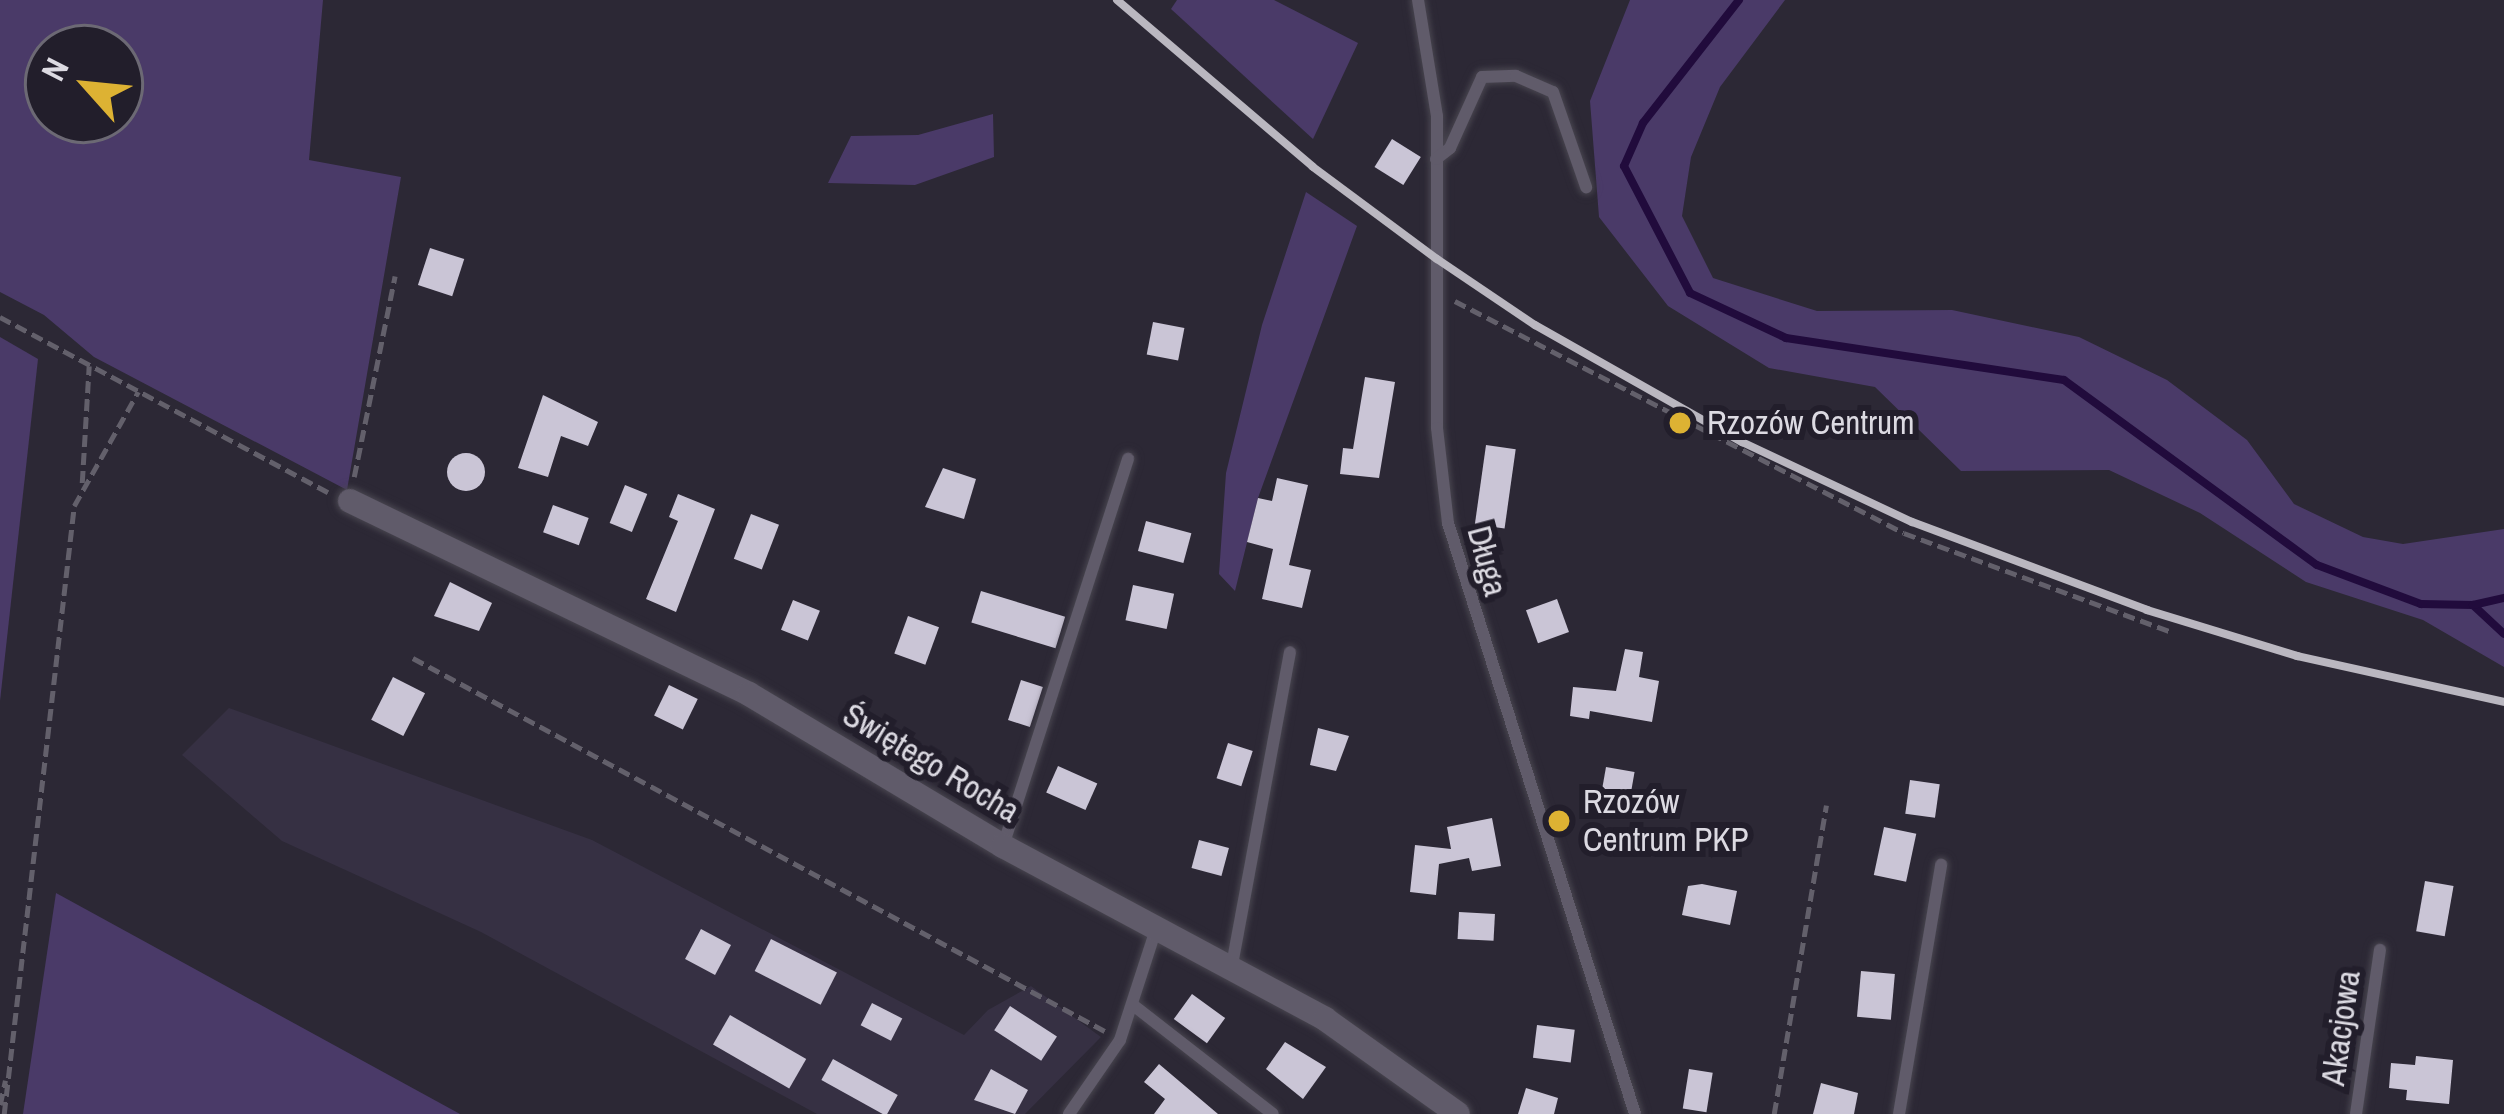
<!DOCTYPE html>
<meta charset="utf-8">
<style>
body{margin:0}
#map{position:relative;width:2504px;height:1114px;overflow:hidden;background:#2c2835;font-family:"Archivo Narrow",sans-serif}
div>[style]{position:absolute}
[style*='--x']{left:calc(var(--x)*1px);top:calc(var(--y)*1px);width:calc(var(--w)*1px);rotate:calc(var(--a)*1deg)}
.built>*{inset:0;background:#363043}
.green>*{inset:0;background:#4a3a68}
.stream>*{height:8px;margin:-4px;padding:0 4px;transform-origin:4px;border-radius:4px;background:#210b3c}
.building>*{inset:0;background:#cac5d6;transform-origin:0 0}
.round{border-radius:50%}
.path>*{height:4.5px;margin-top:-2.25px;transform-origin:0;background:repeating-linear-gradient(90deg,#63606b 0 12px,transparent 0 18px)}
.roads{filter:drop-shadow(0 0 3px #48454f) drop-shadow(0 0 3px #48454f)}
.service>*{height:12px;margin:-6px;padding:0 6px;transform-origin:6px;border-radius:6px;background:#605b6a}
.minor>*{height:24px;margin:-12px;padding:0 12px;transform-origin:12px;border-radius:12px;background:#605b6a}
.rail>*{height:8px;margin:-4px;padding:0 4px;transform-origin:4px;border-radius:4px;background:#bab7c0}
.dots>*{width:33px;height:33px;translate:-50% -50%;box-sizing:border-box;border:6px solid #221e2b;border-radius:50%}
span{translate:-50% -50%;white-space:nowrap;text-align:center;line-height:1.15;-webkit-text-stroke:12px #221e2b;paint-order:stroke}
.poi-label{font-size:33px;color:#dcdae2}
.left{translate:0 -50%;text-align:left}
.street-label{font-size:33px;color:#dcdae2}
.north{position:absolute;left:24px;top:24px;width:120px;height:120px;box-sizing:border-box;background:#221e2b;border:3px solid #6c6974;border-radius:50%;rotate:297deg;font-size:33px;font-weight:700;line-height:48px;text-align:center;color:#dcdae2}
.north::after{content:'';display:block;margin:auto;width:42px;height:54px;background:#ddb233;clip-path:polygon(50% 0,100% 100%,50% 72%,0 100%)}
</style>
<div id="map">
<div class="built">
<div style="clip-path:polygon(229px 708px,592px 840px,964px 1035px,988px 1010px,1031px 986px,1101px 1037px,1025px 1114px,817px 1114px,481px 932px,282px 841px,182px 755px)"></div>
</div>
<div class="green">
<div style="clip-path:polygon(evenodd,0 0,323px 0,309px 160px,401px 177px,347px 490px,94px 357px,44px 315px,0 292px,0 0,48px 48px,120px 48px,120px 120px,48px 120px,48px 48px)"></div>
<div style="clip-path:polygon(1177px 0,1274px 0,1358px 43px,1313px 139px,1171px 9px)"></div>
<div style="clip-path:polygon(1630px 0,1785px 0,1720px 87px,1691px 157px,1682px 216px,1713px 278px,1817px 311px,1952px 310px,2079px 337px,2167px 380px,2247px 440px,2294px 504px,2363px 537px,2403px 544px,2504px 529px,2504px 667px,2423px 620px,2306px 582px,2200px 513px,2109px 470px,1961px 471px,1875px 387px,1769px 368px,1668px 306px,1599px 217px,1590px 101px)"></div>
<div style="clip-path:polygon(993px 114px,994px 157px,915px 185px,828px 183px,851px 136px,918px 135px)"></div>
<div style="clip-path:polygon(1306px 192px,1357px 226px,1258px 498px,1235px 591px,1219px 574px,1226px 473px,1262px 325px)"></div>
<div style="clip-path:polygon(0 337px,38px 359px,0 701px)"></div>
<div style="clip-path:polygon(56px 893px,460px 1114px,23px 1114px)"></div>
</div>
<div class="stream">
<div style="--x:1739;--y:0;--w:156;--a:128"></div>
<div style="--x:1643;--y:123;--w:47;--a:113.8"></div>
<div style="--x:1624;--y:166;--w:143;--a:62.5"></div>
<div style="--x:1690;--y:293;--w:106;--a:25.1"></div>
<div style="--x:1786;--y:338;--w:281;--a:8.6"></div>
<div style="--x:2064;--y:380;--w:313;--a:36.2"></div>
<div style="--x:2317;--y:565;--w:111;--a:20.6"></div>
<div style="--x:2421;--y:604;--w:52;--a:1.1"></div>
<div style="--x:2473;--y:605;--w:42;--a:43.1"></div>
<div style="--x:2473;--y:605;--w:32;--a:-13"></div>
</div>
<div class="building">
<div style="left:1392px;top:139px;width:34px;height:33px;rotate:32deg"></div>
<div style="left:430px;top:248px;width:36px;height:39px;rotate:18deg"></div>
<div style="left:1153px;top:322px;width:32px;height:33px;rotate:11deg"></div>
<div style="clip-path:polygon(1365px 377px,1395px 382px,1379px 478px,1340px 474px,1343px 448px,1353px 449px)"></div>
<div style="clip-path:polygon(543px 395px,598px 422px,588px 446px,561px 436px,548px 477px,518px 468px)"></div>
<div style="left:1486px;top:445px;width:30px;height:80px;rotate:8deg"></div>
<div class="round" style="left:447px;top:453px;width:38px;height:38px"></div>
<div style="clip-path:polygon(943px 468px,976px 479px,964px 519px,925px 507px)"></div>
<div style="clip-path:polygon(1277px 478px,1308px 485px,1289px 565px,1311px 570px,1302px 608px,1262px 599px,1273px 549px,1247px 542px,1258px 498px,1272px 501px)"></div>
<div style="left:625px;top:485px;width:24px;height:41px;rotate:22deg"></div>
<div style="clip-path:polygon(678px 494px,715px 509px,676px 612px,646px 599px,678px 521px,669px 517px)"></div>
<div style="left:553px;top:505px;width:38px;height:29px;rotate:20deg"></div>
<div style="left:751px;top:514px;width:30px;height:48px;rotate:21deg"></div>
<div style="left:1146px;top:521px;width:47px;height:31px;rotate:15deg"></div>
<div style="clip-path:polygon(450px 582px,492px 603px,479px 631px,434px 616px)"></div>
<div style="left:1133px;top:585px;width:42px;height:36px;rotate:12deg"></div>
<div style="left:981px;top:591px;width:88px;height:33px;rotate:17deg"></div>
<div style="left:1557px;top:599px;width:35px;height:33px;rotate:70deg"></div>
<div style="left:793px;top:600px;width:29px;height:32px;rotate:22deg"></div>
<div style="left:908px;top:616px;width:33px;height:40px;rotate:20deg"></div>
<div style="clip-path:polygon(1625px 649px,1643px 652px,1639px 677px,1659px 681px,1652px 722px,1590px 711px,1589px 719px,1570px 716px,1573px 687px,1616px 691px)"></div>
<div style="left:393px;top:677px;width:36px;height:48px;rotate:27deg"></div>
<div style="left:1021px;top:680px;width:23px;height:42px;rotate:18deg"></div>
<div style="left:669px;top:685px;width:32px;height:34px;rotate:26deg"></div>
<div style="clip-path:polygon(1318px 728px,1349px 736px,1336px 771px,1310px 765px)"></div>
<div style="left:1228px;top:743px;width:26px;height:37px;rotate:18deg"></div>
<div style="left:1058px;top:766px;width:43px;height:29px;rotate:24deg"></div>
<div style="left:1606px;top:767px;width:29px;height:40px;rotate:10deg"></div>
<div style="left:1910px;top:780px;width:30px;height:34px;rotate:8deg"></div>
<div style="clip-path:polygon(1492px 818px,1501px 866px,1472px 871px,1469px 858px,1439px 864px,1436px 895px,1410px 892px,1415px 845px,1451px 849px,1447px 827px)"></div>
<div style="left:1884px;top:827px;width:33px;height:49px;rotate:12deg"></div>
<div style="left:1199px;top:840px;width:31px;height:29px;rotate:15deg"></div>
<div style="left:2425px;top:881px;width:29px;height:51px;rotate:10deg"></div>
<div style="clip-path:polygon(1702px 884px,1737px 891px,1730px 925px,1682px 915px,1688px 886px)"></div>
<div style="left:1459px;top:912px;width:36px;height:27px;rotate:3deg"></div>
<div style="left:701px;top:929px;width:34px;height:34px;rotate:28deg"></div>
<div style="left:771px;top:939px;width:74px;height:36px;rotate:27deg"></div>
<div style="left:1861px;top:971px;width:34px;height:46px;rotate:5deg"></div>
<div style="left:1192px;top:994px;width:41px;height:31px;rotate:36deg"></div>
<div style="left:872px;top:1003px;width:34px;height:25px;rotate:27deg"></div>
<div style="left:1010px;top:1006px;width:56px;height:29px;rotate:33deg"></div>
<div style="left:730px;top:1015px;width:88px;height:34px;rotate:30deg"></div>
<div style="left:1537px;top:1025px;width:38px;height:33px;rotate:7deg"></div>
<div style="clip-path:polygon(1285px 1042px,1326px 1067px,1303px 1099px,1266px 1069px)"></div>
<div style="clip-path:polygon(2416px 1056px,2453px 1060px,2449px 1104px,2406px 1100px,2407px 1090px,2389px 1088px,2391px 1063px,2415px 1065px)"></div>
<div style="left:833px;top:1059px;width:74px;height:24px;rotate:29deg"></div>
<div style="clip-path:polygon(1159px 1064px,1218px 1114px,1154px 1114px,1165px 1099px,1144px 1082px)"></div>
<div style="clip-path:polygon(991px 1069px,1028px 1090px,1015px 1114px,974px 1100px)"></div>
<div style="left:1689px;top:1069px;width:24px;height:40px;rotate:9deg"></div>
<div style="clip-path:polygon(1821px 1083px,1858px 1093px,1854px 1114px,1813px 1114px)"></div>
<div style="clip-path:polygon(1526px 1088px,1558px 1098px,1554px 1114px,1518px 1114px)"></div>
</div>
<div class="path">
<div style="--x:1455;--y:301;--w:505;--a:27.33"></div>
<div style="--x:1904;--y:533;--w:286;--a:20.3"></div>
<div style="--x:0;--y:317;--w:372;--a:28.1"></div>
<div style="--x:354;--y:477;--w:205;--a:-78.5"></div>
<div style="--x:82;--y:483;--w:117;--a:-86.6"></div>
<div style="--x:413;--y:658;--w:786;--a:28.33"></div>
<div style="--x:0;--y:1105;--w:25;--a:-78"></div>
<div style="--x:4;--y:1114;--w:612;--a:-83.43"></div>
<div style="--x:74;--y:506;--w:131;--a:-60.7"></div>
<div style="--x:1774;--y:1114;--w:313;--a:-80.4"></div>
</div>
<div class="roads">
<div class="service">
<div style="--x:1418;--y:0;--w:118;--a:80.7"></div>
<div style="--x:1437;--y:116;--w:312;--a:90"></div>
<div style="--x:1437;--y:428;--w:96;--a:83.4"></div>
<div style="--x:1448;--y:523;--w:620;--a:72.44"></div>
<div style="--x:1436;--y:159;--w:18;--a:-38"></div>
<div style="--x:1450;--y:148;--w:78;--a:-65.7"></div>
<div style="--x:1482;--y:77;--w:34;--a:-2"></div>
<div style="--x:1516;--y:76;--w:40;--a:23.4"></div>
<div style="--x:1553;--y:92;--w:101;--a:70.8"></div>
<div style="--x:1003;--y:846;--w:407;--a:-72.1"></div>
<div style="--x:1232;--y:965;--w:318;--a:-79.5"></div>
<div style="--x:1133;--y:1005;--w:177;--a:37.9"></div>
<div style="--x:1069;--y:1114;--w:90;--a:-55.4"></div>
<div style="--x:1120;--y:1040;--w:117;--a:-72"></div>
<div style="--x:1899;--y:1114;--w:253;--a:-80.4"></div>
<div style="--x:2356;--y:1114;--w:166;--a:-81.7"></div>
</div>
<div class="minor">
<div style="--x:350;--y:501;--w:443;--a:25.8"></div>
<div style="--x:749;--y:694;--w:296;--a:30.9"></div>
<div style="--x:1003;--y:846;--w:366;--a:28.2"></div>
<div style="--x:1325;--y:1019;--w:163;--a:35.5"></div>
</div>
</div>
<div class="rail">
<div style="--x:1117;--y:0;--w:257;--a:40.4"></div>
<div style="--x:1313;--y:167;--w:154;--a:36.6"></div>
<div style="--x:1437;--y:259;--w:118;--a:34"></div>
<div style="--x:1535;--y:325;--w:238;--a:29.5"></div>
<div style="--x:1742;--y:442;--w:188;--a:25.2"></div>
<div style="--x:1912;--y:522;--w:251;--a:20.5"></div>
<div style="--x:2147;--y:610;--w:157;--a:17"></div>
<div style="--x:2297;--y:656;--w:212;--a:12.5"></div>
</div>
<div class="dots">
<div style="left:1680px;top:423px;background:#ddb233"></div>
<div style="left:1559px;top:821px;background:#ddb233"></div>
</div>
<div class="poi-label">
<span class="left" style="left:1707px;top:423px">Rzozów Centrum</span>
<span class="left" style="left:1583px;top:821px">Rzozów<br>Centrum PKP</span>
</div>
<div class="street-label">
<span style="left:1487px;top:561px;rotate:75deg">Długa</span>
<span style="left:931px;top:763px;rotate:31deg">Świętego Rocha</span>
<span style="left:2341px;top:1028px;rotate:-82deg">Akacjowa</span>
</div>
<div class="north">N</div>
</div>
